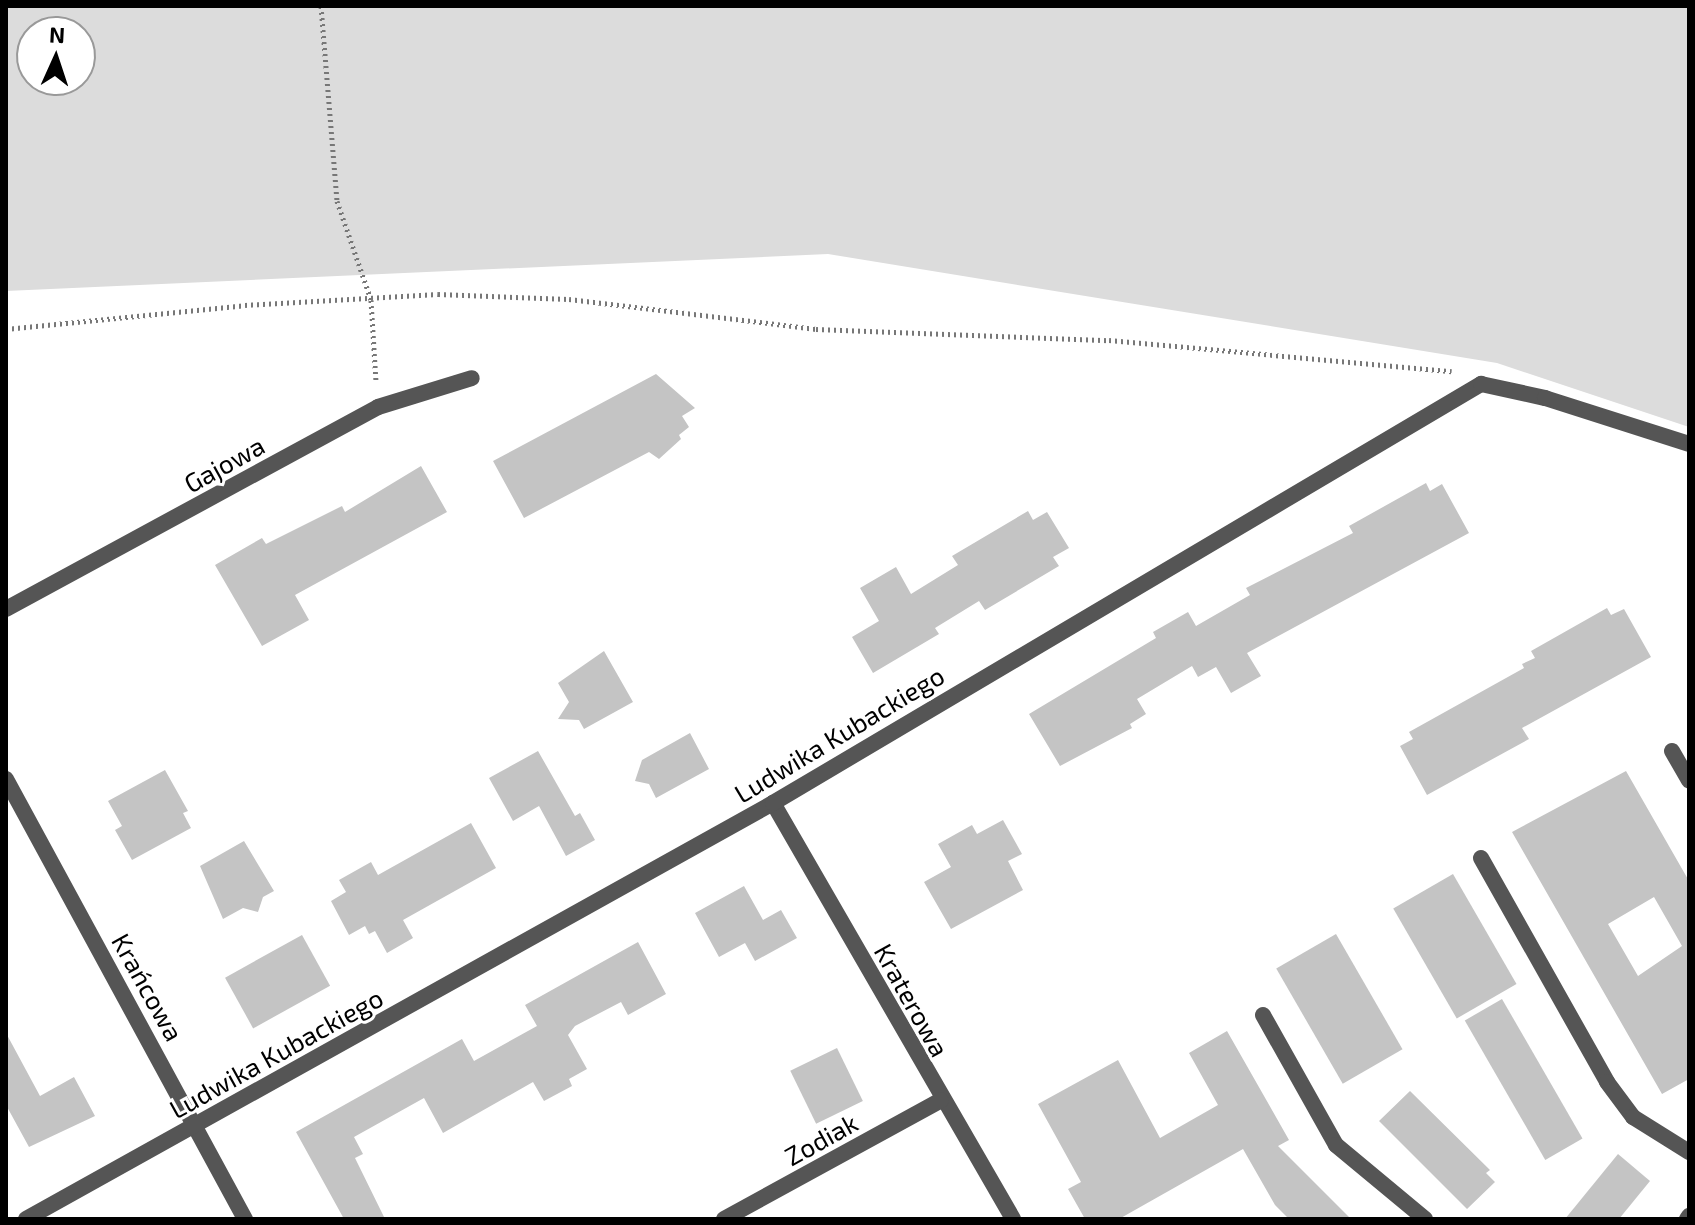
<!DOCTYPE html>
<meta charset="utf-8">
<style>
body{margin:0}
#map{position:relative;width:1695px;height:1225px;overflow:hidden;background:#fff;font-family:"Exo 2",sans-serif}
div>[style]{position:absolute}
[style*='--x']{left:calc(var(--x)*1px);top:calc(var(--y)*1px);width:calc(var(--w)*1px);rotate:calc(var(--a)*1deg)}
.green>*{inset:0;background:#dcdcdc}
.building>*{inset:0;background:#c4c4c4;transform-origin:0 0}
.path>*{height:5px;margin-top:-2.5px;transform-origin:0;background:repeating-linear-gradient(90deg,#777 0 2px,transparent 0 6px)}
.service>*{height:16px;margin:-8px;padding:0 8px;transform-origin:8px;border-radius:8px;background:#555}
.minor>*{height:16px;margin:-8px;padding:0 8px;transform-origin:8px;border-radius:8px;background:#555}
span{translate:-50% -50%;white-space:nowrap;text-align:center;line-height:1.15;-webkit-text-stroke:6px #fff;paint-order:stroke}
.street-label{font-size:26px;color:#000}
.frame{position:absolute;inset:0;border:8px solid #000;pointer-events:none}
.north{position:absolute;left:16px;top:16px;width:80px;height:80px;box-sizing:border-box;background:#fff;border:2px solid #999;border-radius:50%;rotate:3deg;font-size:22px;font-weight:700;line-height:32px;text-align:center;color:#000}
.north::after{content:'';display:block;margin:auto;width:28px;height:36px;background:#000;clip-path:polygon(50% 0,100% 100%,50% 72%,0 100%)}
</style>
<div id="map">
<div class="green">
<div style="clip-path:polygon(evenodd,6px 6px,1689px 6px,1689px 427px,1497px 363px,828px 254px,6px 291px,6px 6px,32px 32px,80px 32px,80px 80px,32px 80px,32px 32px)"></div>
</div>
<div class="building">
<div style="clip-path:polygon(656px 374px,695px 408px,682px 416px,689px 427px,679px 435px,681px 439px,659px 459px,649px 452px,524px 518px,493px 461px)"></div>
<div style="clip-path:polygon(421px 466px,447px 512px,295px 595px,309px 620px,262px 646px,215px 565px,262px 538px,266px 544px,342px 506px,345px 512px)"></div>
<div style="clip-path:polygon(1426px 483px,1430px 491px,1442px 484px,1469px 533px,1247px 653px,1261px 676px,1231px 693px,1216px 667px,1198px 677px,1192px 666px,1137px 699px,1146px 714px,1130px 724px,1132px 728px,1060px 766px,1029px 714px,1156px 638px,1153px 632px,1188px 612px,1196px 626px,1250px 595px,1246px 588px,1353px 533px,1349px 526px)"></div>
<div style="clip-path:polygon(1028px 511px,1033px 520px,1047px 512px,1069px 548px,1053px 557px,1059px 566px,985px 610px,979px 601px,935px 628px,939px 634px,873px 673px,852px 637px,879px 621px,860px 588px,896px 567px,911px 594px,958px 565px,952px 556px)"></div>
<div style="clip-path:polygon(1607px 608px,1611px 615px,1624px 609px,1651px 657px,1522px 728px,1529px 739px,1427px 795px,1400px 746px,1413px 739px,1409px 732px,1524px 668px,1522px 664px,1535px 658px,1531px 651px)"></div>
<div style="clip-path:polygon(604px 651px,633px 702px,584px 729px,579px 720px,558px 719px,569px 702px,558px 683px)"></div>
<div style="clip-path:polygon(690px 733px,709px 769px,656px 798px,649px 784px,635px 781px,642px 760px)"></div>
<div style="clip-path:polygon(538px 751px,575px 816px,580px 813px,595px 840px,566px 856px,539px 806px,513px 821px,489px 778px)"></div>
<div style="clip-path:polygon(165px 770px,188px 811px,183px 813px,191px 828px,132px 860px,115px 830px,122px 826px,108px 801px)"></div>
<div style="clip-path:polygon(evenodd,1626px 771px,1689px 881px,1689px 1079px,1662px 1094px,1512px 832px,1626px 771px,1654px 897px,1682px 946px,1638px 976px,1608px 924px,1654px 897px)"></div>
<div style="clip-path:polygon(1003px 820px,1022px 854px,1008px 861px,1023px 890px,951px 929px,924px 882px,951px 867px,938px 844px,972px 825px,977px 834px)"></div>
<div style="clip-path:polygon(471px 823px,496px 868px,403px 920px,413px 938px,387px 953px,375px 931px,369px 934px,365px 926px,349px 935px,331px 901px,346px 892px,339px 880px,371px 862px,378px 875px)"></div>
<div style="clip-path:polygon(244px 841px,274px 891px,263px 897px,258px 912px,243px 908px,223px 919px,200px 866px)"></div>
<div style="left:1453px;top:874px;width:127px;height:69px;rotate:60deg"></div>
<div style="clip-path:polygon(744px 886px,763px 920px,781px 910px,797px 938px,755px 961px,745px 943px,719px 957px,695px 913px)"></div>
<div style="left:1336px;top:934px;width:133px;height:69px;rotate:60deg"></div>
<div style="left:302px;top:935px;width:58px;height:88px;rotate:61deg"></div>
<div style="clip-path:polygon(638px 942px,666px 994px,628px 1015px,621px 1002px,575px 1026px,568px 1035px,587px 1069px,569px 1079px,572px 1086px,544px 1101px,533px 1082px,443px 1133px,424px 1098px,354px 1137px,363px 1154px,355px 1158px,385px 1219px,344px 1219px,296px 1132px,462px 1039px,474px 1061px,537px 1026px,525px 1005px)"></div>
<div style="left:1502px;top:999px;width:161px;height:43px;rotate:60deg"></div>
<div style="clip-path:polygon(1227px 1031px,1289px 1140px,1278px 1146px,1351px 1219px,1289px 1219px,1275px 1205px,1243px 1149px,1119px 1219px,1085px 1219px,1068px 1189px,1081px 1182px,1038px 1104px,1118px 1060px,1160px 1138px,1218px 1105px,1189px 1053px)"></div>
<div style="clip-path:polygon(6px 1033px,40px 1096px,74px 1077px,95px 1116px,29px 1147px,6px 1105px)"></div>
<div style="left:837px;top:1048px;width:59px;height:52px;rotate:64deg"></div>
<div style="clip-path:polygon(1410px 1091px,1490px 1170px,1486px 1173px,1495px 1182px,1467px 1209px,1379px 1121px)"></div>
<div style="clip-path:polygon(1618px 1154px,1650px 1181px,1619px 1219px,1565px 1219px)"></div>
</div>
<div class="path">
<div style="--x:321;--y:6;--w:196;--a:85.3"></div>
<div style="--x:337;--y:201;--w:105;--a:71"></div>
<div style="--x:371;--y:300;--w:82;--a:86.5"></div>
<div style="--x:6;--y:329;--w:240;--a:-5.7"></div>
<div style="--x:245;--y:305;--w:193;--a:-3.3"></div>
<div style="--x:438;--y:294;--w:131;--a:2.2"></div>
<div style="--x:569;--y:299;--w:249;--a:6.9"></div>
<div style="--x:816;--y:329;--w:293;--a:2.2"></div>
<div style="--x:1109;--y:340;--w:344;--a:5.2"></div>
</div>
<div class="service">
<div style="--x:1672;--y:751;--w:34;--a:60"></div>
<div style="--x:1481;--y:858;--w:257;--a:60.6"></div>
<div style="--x:1607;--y:1082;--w:44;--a:53.4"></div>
<div style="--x:1633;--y:1117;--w:66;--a:32"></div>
<div style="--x:1263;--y:1015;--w:149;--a:60.7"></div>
<div style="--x:1336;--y:1145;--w:116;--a:39.7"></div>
<div style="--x:1687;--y:1219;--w:4;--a:-56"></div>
</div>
<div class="minor">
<div style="--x:6;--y:609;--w:423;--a:-28.5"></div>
<div style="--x:378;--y:407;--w:98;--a:-17.1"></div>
<div style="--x:6;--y:779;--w:501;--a:61.49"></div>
<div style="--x:773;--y:803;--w:480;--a:60"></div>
<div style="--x:26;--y:1219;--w:855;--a:-29.11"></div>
<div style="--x:773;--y:803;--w:823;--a:-30.62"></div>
<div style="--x:1481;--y:384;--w:66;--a:12.3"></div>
<div style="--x:1545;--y:398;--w:151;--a:17.7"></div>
<div style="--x:724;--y:1219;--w:247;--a:-28.7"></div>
</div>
<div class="street-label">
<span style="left:224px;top:464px;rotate:-29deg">Gajowa</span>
<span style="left:839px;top:734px;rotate:-31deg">Ludwika Kubackiego</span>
<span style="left:148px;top:987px;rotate:61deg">Krańcowa</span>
<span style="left:912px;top:1000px;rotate:61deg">Kraterowa</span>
<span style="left:276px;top:1053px;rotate:-29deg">Ludwika Kubackiego</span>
<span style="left:821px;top:1139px;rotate:-29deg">Zodiak</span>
</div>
<div class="frame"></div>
<div class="north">N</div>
</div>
